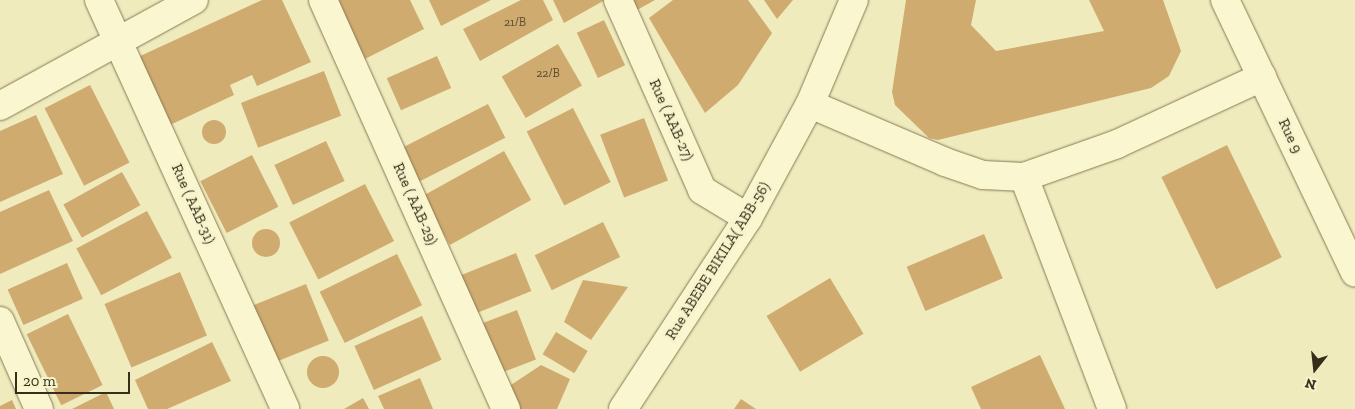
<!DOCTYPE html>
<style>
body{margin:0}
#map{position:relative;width:1355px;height:409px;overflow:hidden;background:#efebbc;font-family:"Zilla Slab",serif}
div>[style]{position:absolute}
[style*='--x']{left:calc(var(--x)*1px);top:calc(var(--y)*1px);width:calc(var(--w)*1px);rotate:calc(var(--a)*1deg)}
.building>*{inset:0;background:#d0ab70;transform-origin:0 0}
.round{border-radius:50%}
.roads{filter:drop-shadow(0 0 1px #877a55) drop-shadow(0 0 1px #877a55)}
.minor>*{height:28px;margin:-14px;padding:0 14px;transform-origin:14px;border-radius:14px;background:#faf6cf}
span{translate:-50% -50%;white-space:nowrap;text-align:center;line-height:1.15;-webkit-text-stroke:5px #f7f3cb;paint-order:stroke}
.number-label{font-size:12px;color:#5c4c30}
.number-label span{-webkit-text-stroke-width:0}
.street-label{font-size:15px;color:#362d1a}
.north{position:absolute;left:1290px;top:344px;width:50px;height:50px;-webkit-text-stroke:4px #f7f3cb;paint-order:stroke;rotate:196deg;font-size:14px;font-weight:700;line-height:20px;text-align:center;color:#362d1a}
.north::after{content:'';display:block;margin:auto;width:18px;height:22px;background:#362d1a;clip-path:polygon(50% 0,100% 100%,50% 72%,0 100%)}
.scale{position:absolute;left:15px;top:372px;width:115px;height:22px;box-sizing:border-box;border:2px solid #362d1a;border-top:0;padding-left:6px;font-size:15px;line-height:18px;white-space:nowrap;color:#362d1a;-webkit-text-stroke:4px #f7f3cb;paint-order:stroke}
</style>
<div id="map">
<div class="building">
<div style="clip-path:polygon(262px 0,282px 0,311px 62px,257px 86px,252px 75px,230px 85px,234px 95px,170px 125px,138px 57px)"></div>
<div style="clip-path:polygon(335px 0,410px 0,424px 29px,365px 59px)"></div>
<div style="clip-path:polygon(429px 0,491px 0,441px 26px)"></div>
<div style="clip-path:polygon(521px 0,543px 0,553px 20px,480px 61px,463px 29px)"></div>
<div style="clip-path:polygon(553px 0,605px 0,564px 23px)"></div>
<div style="clip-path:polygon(632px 0,655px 0,637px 10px)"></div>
<div style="clip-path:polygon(673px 0,748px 0,772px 33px,738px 85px,705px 113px,649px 18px)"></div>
<div style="clip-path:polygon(764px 0,793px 0,777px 19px)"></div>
<div style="clip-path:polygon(906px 0,976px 0,971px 25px,996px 51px,1104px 31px,1089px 0,1163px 0,1181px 51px,1169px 76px,1151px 88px,938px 140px,929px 138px,895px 105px,892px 92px)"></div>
<div style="left:604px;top:20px;width:50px;height:30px;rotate:65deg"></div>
<div style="left:558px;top:44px;width:48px;height:65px;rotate:60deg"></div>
<div style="left:437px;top:56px;width:35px;height:55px;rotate:66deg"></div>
<div style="left:324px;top:71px;width:48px;height:89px;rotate:69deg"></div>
<div style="left:90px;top:85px;width:87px;height:51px;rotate:63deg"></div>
<div style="left:488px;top:104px;width:38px;height:99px;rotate:63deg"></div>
<div style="left:573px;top:108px;width:83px;height:52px;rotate:63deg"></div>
<div style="clip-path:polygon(36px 115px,63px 174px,0 202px,0 131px)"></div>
<div style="left:644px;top:118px;width:67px;height:47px;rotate:69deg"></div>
<div class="round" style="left:202px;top:120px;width:24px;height:24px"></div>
<div style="left:326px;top:141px;width:44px;height:57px;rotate:65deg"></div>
<div style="left:1227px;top:145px;width:125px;height:73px;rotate:64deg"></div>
<div style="left:504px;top:151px;width:56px;height:93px;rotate:61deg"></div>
<div style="left:252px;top:155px;width:58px;height:58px;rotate:63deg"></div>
<div style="left:122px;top:172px;width:38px;height:67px;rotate:61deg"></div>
<div style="left:365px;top:184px;width:64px;height:85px;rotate:63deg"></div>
<div style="clip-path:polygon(49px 190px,73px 241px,0 274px,0 212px)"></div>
<div style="left:147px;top:211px;width:53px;height:80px;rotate:62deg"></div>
<div style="left:603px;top:222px;width:39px;height:76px;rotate:64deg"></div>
<div class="round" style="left:252px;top:229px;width:28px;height:28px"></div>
<div style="left:984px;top:234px;width:48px;height:84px;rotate:67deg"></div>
<div style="left:516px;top:253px;width:41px;height:61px;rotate:68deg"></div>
<div style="left:397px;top:254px;width:57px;height:86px;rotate:64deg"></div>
<div style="left:67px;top:263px;width:39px;height:65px;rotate:66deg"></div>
<div style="left:180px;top:272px;width:69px;height:82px;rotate:67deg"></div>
<div style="left:830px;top:278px;width:65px;height:74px;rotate:59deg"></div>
<div style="clip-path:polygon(583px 280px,628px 287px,591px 340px,564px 322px)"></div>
<div style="left:306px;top:284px;width:61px;height:60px;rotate:68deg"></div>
<div style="left:517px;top:310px;width:53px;height:38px;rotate:69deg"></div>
<div style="left:68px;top:314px;width:79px;height:46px;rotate:64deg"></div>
<div style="left:422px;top:316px;width:48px;height:74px;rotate:66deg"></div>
<div style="left:556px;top:332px;width:37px;height:26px;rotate:31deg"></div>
<div style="clip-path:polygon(212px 342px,231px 381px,167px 409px,148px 409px,135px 380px)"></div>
<div style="clip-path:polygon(1040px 355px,1065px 409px,981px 409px,971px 387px)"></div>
<div class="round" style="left:307px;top:356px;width:32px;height:32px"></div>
<div style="clip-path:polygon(541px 365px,570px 379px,557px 409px,516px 409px,505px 389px)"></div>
<div style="clip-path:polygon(420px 378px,433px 409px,384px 409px,378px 396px)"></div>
<div style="clip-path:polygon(106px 392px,114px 409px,72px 409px)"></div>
<div style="clip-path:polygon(363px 398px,369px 409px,344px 409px)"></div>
<div style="clip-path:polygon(741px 399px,756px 409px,734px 409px)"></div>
<div style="clip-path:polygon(12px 400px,16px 409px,0 409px,0 406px)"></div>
</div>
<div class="roads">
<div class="minor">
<div style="--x:99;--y:0;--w:449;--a:65.5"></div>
<div style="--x:323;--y:0;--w:448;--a:65.9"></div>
<div style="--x:618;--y:0;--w:208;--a:66.1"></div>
<div style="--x:702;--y:190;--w:54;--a:31.3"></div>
<div style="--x:1225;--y:0;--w:302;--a:64.5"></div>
<div style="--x:810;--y:104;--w:147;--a:23.2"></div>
<div style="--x:945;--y:162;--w:40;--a:18.9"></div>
<div style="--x:983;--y:175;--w:41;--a:2.8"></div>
<div style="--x:1024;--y:177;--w:99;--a:-19.5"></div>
<div style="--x:1117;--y:144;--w:160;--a:-24.8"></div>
<div style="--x:0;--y:106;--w:221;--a:-28.7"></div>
<div style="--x:1024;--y:177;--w:248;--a:69.2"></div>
<div style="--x:0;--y:321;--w:96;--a:66.1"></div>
<div style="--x:623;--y:409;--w:228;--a:-56.8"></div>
<div style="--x:748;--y:218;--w:130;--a:-61.5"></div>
<div style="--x:810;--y:104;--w:113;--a:-67.1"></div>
</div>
</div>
<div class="number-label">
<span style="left:515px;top:23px">21/B</span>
<span style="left:548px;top:74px">22/B</span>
</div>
<div class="street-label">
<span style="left:671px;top:120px;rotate:66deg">Rue ( AAB-27)</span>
<span style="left:1290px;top:136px;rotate:65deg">Rue 9</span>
<span style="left:193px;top:204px;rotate:66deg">Rue ( AAB-31)</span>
<span style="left:415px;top:204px;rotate:66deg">Rue ( AAB-29)</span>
<span style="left:718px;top:261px;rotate:-58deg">Rue ABEBE BIKILA( ABB-56)</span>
</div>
<div class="north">N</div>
<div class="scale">20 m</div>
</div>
